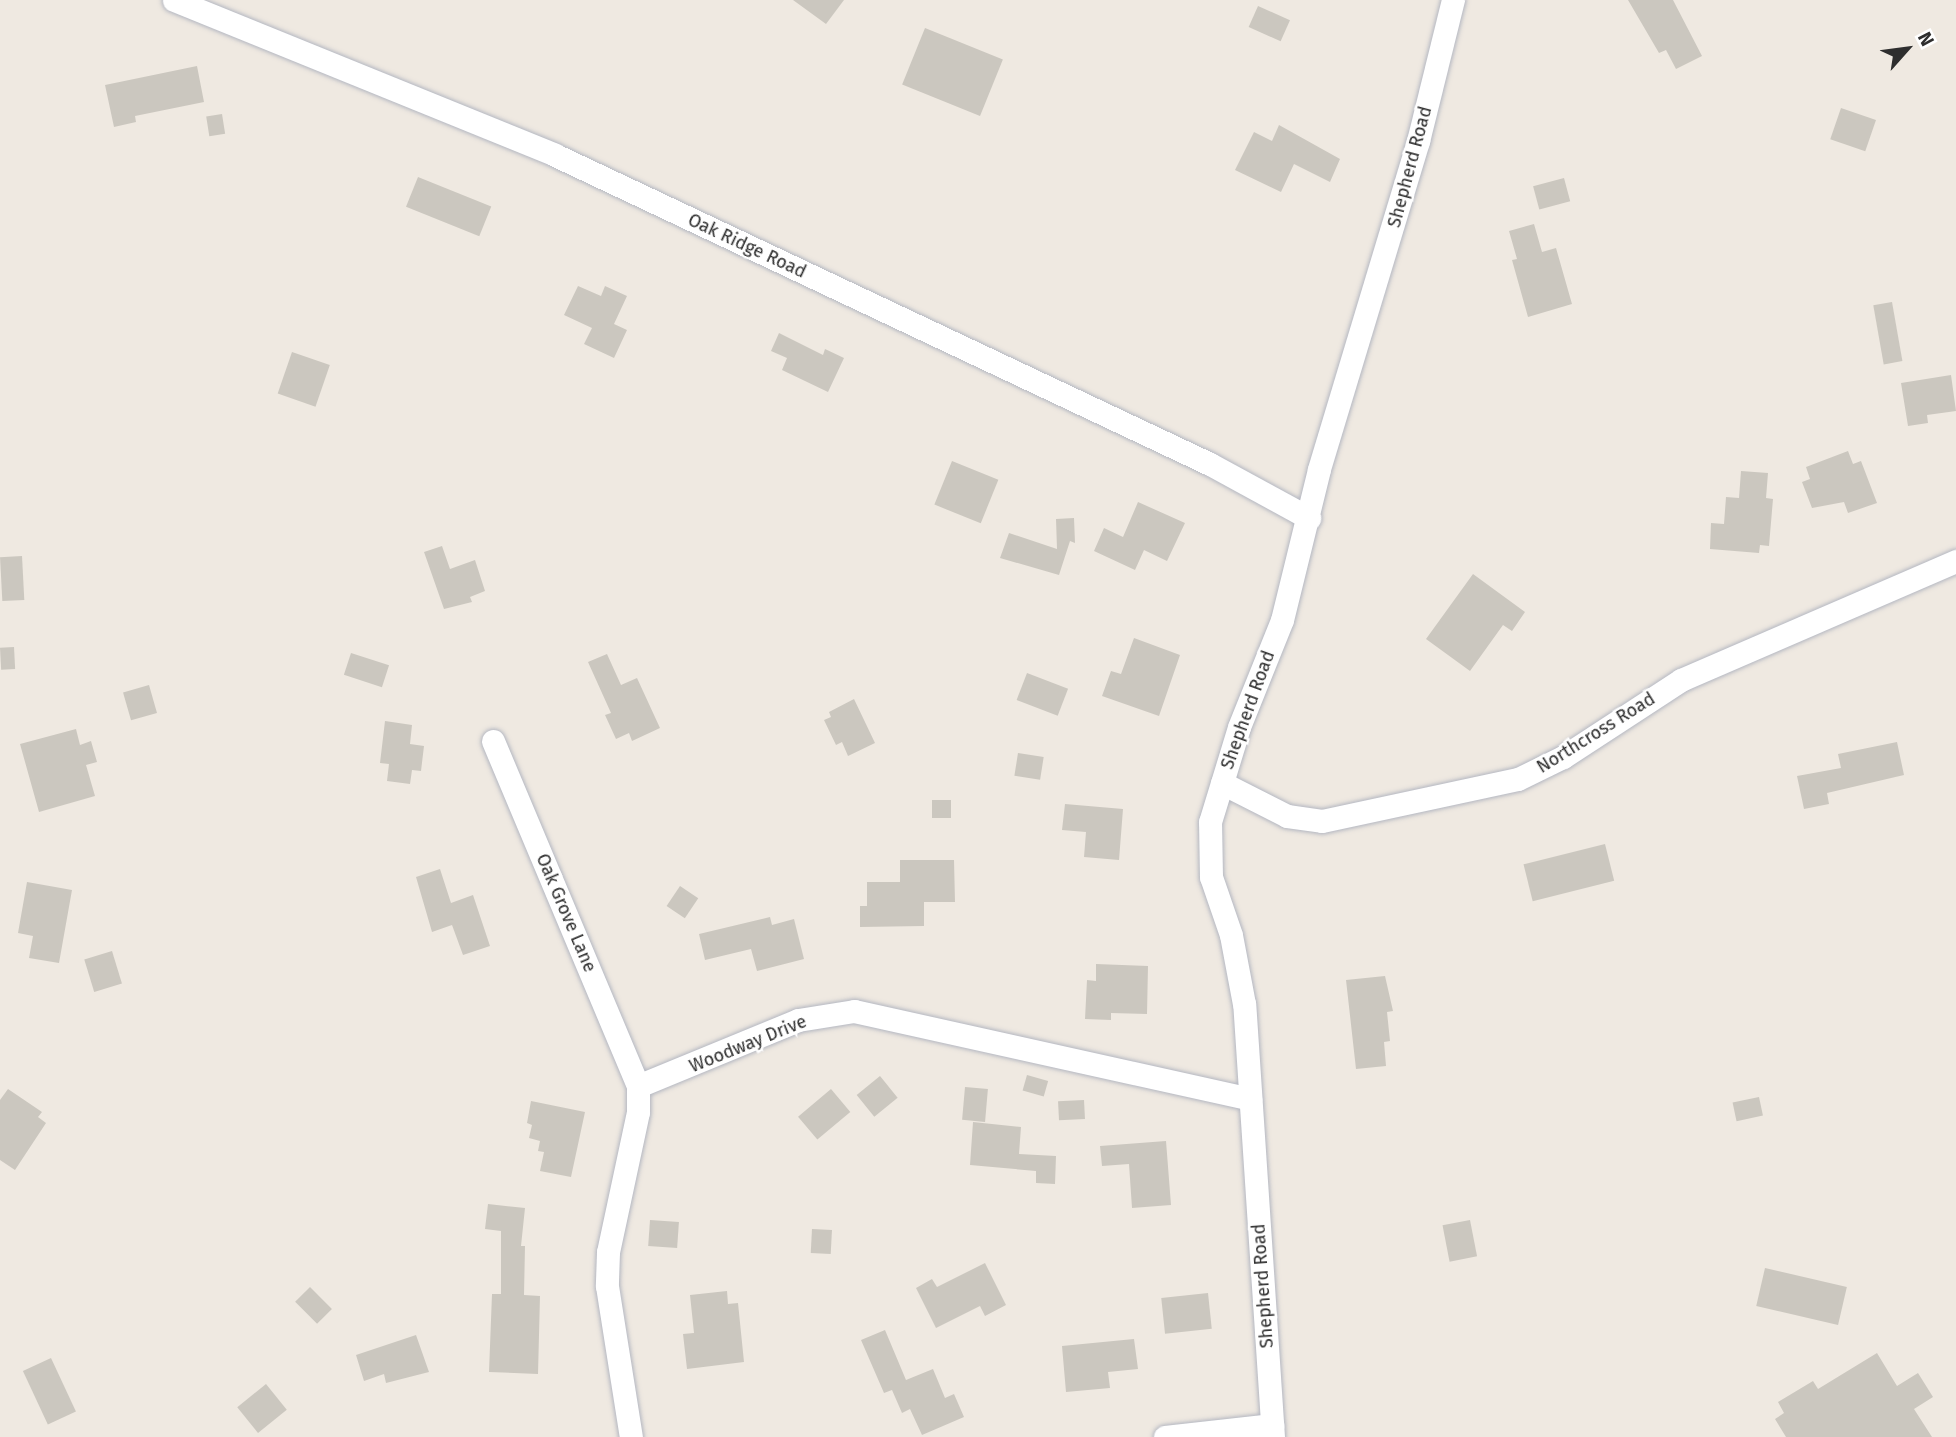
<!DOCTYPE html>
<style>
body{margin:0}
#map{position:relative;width:1956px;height:1437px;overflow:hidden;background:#efe9e1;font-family:"Fira Sans",sans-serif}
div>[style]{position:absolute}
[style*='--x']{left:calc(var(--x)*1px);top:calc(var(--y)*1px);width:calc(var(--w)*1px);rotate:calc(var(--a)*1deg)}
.building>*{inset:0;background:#cbc7bf;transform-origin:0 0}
.roads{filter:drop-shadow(0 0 2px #b4b7c1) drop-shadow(0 0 2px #b4b7c1)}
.minor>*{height:23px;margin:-11.5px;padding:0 11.5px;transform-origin:11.5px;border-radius:11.5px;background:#fff}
span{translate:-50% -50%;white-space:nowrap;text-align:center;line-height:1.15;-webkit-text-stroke:5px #fff;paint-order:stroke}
.street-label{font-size:18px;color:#2e2e2e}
.north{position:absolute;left:1872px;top:14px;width:70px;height:70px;-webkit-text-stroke:5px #fff;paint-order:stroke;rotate:62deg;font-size:19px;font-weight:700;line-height:28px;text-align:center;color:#2e2e2e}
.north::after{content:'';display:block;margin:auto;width:24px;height:32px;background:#2e2e2e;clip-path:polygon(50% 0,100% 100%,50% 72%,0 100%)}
</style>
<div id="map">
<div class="building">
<div style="clip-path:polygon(793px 0,844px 0,826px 24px)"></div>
<div style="clip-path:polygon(1628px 0,1673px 0,1702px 56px,1676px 69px,1666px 50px,1659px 53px)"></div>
<div style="left:1258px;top:6px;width:35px;height:23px;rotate:24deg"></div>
<div style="left:925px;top:28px;width:84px;height:61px;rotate:22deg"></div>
<div style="clip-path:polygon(197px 66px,204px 102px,135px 116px,136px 122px,114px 127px,105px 85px)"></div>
<div style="left:1841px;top:108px;width:37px;height:33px;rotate:19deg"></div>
<div style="left:222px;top:114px;width:20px;height:16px;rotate:81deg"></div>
<div style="clip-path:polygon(1279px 125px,1340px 159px,1330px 182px,1294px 164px,1281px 192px,1235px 170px,1254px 132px,1272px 141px)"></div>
<div style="left:418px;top:177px;width:79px;height:32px;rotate:22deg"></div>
<div style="left:1564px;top:178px;width:24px;height:32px;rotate:75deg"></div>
<div style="clip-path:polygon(1534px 224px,1542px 252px,1556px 248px,1572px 304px,1528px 317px,1512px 260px,1517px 259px,1509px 231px)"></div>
<div style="clip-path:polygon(578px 286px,601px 296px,605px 286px,627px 296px,614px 324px,627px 330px,614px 358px,584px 344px,592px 328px,564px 315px)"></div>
<div style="left:1892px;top:302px;width:60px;height:19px;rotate:80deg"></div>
<div style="clip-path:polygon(779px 333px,823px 355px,825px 349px,844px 358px,828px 392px,782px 370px,787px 358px,771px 351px)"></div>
<div style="left:292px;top:352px;width:40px;height:44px;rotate:19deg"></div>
<div style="clip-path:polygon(1951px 375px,1956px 411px,1927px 415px,1928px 423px,1908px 426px,1901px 383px)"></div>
<div style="clip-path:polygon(1848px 451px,1853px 464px,1861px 461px,1877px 503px,1848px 513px,1844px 502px,1812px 508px,1802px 482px,1810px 479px,1806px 467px)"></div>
<div style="left:952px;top:461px;width:50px;height:47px;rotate:22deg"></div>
<div style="clip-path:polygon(1741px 471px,1768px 473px,1766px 498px,1773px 499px,1769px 546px,1760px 545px,1759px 553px,1710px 549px,1711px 523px,1724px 524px,1726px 497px,1739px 498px)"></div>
<div style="clip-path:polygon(1138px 502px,1185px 523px,1167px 561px,1144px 550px,1135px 570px,1094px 551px,1104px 528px,1123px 537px)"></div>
<div style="clip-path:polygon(1074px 518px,1075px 543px,1070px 541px,1059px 575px,1000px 558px,1009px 533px,1057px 549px,1056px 519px)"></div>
<div style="clip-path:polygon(442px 546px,450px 569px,475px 560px,485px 591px,470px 597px,472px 602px,444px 609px,424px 552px)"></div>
<div style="left:22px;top:556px;width:44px;height:22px;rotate:87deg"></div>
<div style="clip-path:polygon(1473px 574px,1525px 612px,1512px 631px,1503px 625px,1470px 671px,1426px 639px)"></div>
<div style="clip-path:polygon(1134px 638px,1180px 655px,1159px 716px,1102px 696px,1111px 671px,1121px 674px)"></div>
<div style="left:14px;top:647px;width:22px;height:14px;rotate:87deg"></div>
<div style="left:351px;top:653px;width:40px;height:23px;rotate:18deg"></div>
<div style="clip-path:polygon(607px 654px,621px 685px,637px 678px,660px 728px,632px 741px,629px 733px,616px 739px,605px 715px,611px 713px,588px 662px)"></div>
<div style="left:1027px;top:673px;width:44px;height:29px;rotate:21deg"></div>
<div style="left:149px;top:685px;width:29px;height:27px;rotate:74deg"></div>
<div style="clip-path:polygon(854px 699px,875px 743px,848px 756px,842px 742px,836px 745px,824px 720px,831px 717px,829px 712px)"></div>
<div style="clip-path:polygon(385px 721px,412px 725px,410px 744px,424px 746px,421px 771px,412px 770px,410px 784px,387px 781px,389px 764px,380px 763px)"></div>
<div style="clip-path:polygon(76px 729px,80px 745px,91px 741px,97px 762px,86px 765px,95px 796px,39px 812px,20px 744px)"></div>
<div style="clip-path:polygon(1897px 742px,1904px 775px,1827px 793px,1829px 804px,1804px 809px,1797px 776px,1841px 768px,1838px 754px)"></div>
<div style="left:1018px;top:753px;width:26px;height:23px;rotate:9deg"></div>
<div style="left:932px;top:800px;width:19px;height:18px"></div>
<div style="clip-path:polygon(1065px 804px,1123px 809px,1119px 860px,1084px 857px,1086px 832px,1062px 830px)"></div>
<div style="left:1605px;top:844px;width:38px;height:84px;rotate:76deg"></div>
<div style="clip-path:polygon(900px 860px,954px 860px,955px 902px,924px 902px,924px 926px,860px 927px,860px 906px,867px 906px,867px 882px,900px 882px)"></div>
<div style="clip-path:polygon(440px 869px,451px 903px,473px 895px,490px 946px,463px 955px,452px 925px,432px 932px,416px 877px)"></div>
<div style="clip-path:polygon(27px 882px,72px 890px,59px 963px,29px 958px,33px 936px,18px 933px)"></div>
<div style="left:680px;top:886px;width:22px;height:24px;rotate:34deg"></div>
<div style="clip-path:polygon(770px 917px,772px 925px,794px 919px,804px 959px,757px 971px,751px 949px,705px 960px,699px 934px)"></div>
<div style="left:112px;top:951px;width:34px;height:29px;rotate:73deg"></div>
<div style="clip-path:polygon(1096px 964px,1148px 966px,1147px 1014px,1111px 1013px,1111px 1020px,1085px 1019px,1087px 980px,1096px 981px)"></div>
<div style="clip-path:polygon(1385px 976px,1393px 1011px,1387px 1012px,1390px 1041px,1384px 1042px,1386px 1066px,1356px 1069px,1346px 980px)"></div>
<div style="left:1027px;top:1075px;width:22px;height:16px;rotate:16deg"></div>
<div style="left:880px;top:1076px;width:28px;height:30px;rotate:51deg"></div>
<div style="left:965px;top:1087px;width:23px;height:33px;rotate:5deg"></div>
<div style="clip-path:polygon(8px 1089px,42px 1112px,38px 1117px,46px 1123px,15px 1170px,0 1160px,0 1100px)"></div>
<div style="left:831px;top:1089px;width:30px;height:43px;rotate:50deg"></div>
<div style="left:1759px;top:1097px;width:19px;height:27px;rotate:78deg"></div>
<div style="left:1084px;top:1100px;width:19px;height:26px;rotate:87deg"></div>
<div style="clip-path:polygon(531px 1101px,585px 1112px,571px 1177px,540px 1171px,544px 1152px,538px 1151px,540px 1141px,529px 1138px,532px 1125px,527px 1123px)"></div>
<div style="clip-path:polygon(973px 1122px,1021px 1127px,1019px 1154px,1056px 1156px,1055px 1184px,1036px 1183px,1036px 1171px,970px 1165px)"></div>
<div style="clip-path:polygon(1166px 1141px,1171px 1205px,1132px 1208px,1129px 1164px,1102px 1166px,1100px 1146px)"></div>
<div style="clip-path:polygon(488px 1204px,525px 1208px,521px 1246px,525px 1246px,524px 1295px,540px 1296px,538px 1374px,489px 1372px,492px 1294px,501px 1294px,501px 1231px,485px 1229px)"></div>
<div style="left:650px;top:1220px;width:29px;height:26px;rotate:4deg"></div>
<div style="left:1470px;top:1220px;width:37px;height:28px;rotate:79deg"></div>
<div style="left:812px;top:1229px;width:20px;height:24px;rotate:3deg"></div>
<div style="clip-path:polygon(985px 1263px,1006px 1305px,985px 1316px,980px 1306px,936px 1328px,916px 1288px,932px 1279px,937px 1287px)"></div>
<div style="left:1765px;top:1268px;width:84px;height:39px;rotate:13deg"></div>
<div style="left:310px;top:1287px;width:31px;height:21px;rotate:45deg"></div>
<div style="clip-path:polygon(727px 1291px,728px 1304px,738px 1303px,744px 1362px,687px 1369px,683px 1334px,694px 1333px,690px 1295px)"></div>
<div style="left:1208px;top:1293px;width:36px;height:47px;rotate:84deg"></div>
<div style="clip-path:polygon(885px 1330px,906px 1380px,933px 1369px,945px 1398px,954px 1394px,964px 1417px,922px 1435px,910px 1409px,902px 1413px,892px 1390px,884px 1393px,861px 1340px)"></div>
<div style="clip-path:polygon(416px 1335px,429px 1372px,386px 1383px,384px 1374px,364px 1381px,356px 1355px)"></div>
<div style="clip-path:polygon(1134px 1339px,1138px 1369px,1108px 1372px,1110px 1388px,1066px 1392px,1062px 1346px)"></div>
<div style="clip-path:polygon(1877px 1353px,1897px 1386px,1918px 1373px,1933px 1397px,1914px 1409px,1932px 1437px,1786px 1437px,1775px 1419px,1784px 1413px,1778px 1402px,1813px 1381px,1818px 1389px)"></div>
<div style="left:51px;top:1358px;width:59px;height:31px;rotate:65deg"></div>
<div style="left:266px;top:1384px;width:33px;height:37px;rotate:51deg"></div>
</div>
<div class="roads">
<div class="minor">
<div style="--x:174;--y:0;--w:411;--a:22.1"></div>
<div style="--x:555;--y:155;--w:724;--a:25.26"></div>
<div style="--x:1210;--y:464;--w:113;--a:28.6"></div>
<div style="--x:493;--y:741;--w:374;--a:67.2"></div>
<div style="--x:638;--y:1086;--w:26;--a:90"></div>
<div style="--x:638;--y:1112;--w:143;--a:102.1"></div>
<div style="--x:608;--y:1252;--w:34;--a:92"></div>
<div style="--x:607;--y:1286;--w:153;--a:81"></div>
<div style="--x:1222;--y:783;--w:73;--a:26.9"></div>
<div style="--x:1287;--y:816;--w:35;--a:8"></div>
<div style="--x:1322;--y:821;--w:200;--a:-12.1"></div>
<div style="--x:1518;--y:779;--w:50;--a:-26.1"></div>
<div style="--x:1563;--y:757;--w:141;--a:-33.1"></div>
<div style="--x:1681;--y:680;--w:300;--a:-23.4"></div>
<div style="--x:638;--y:1086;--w:173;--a:-22.4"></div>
<div style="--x:798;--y:1020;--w:57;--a:-9.1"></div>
<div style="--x:854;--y:1011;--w:406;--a:12.5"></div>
<div style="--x:1165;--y:1437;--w:108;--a:-6.4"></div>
<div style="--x:1273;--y:1437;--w:434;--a:-93.8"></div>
<div style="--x:1244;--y:1004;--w:70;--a:-100.7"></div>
<div style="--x:1231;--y:935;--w:61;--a:-109"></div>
<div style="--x:1211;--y:877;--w:55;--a:-91"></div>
<div style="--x:1210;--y:822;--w:99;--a:-73"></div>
<div style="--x:1239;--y:727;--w:115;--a:-68.1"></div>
<div style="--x:1282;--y:620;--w:155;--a:-76.2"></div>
<div style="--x:1319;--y:469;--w:343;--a:-73.2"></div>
<div style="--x:1418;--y:141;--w:145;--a:-76.1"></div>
</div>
</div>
<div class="street-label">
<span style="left:1410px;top:167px;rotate:-75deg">Shepherd Road</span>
<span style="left:747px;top:246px;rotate:25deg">Oak Ridge Road</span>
<span style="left:1248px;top:710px;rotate:-70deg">Shepherd Road</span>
<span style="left:1596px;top:733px;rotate:-32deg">Northcross Road</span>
<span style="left:566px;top:913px;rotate:67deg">Oak Grove Lane</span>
<span style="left:748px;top:1044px;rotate:-22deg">Woodway Drive</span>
<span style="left:1263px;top:1286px;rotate:-94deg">Shepherd Road</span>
</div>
<div class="north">N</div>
</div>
